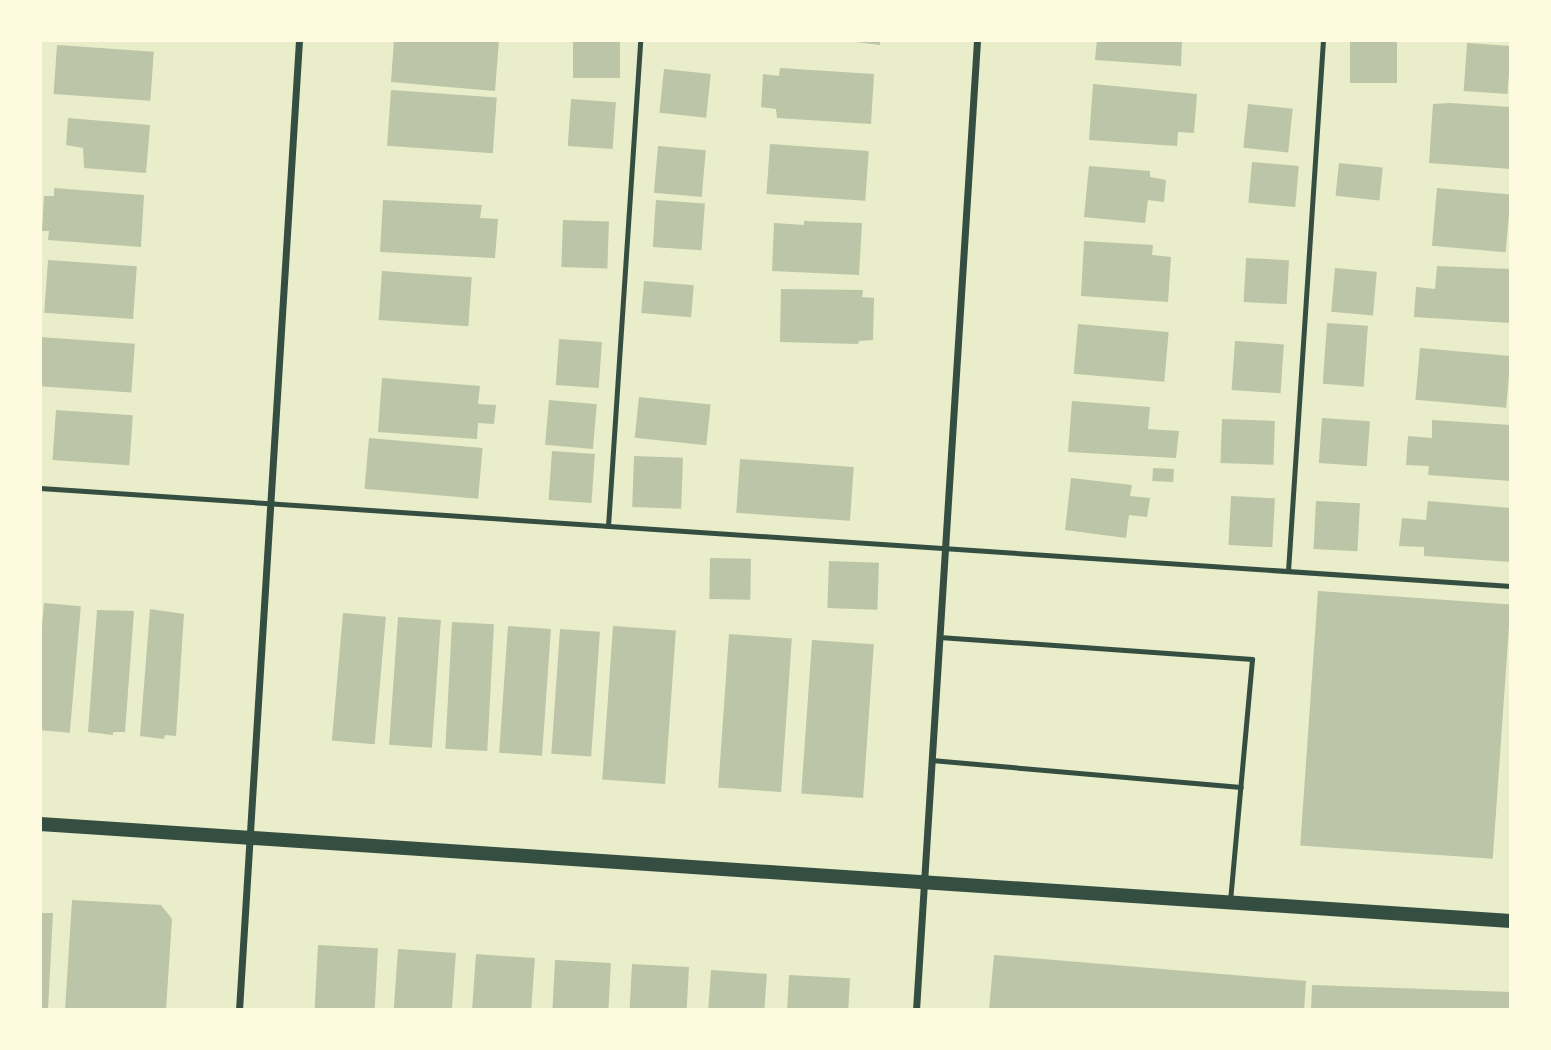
<!DOCTYPE html>
<style>
body{margin:0}
#map{position:relative;width:1551px;height:1050px;overflow:hidden;background:#e9edc9;font-family:"Source Sans 3",sans-serif}
div>[style]{position:absolute}
[style*='--x']{left:calc(var(--x)*1px);top:calc(var(--y)*1px);width:calc(var(--w)*1px);rotate:calc(var(--a)*1deg)}
.building>*{inset:0;background:#bcc5a7;transform-origin:0 0}
.service>*{height:5px;margin:-2.5px;padding:0 2.5px;transform-origin:2.5px;border-radius:2.5px;background:#344e41}
.minor>*{height:7px;margin:-3.5px;padding:0 3.5px;transform-origin:3.5px;border-radius:3.5px;background:#344e41}
.secondary>*{height:14px;margin:-7px;padding:0 7px;transform-origin:7px;border-radius:7px;background:#344e41}
span{translate:-50% -50%;white-space:nowrap;text-align:center;line-height:1.15;-webkit-text-stroke:5px #fefae0;paint-order:stroke}
.frame{position:absolute;inset:0;border:42px solid #fefae0;pointer-events:none}
</style>
<div id="map">
<div class="building">
<div style="clip-path:polygon(394px 40px,499px 40px,495px 91px,391px 82px)"></div>
<div style="left:573px;top:40px;width:47px;height:38px"></div>
<div style="clip-path:polygon(840px 40px,880px 40px,880px 45px)"></div>
<div style="clip-path:polygon(1097px 40px,1182px 40px,1181px 66px,1095px 60px)"></div>
<div style="left:1350px;top:40px;width:47px;height:43px"></div>
<div style="left:1467px;top:43px;width:44px;height:48px;rotate:4deg"></div>
<div style="left:57px;top:45px;width:97px;height:49px;rotate:4deg"></div>
<div style="clip-path:polygon(780px 68px,874px 74px,871px 124px,777px 118px,776px 109px,761px 107px,763px 74px,779px 76px)"></div>
<div style="left:664px;top:69px;width:47px;height:44px;rotate:6deg"></div>
<div style="clip-path:polygon(1093px 84px,1197px 94px,1194px 133px,1178px 132px,1177px 146px,1089px 140px)"></div>
<div style="left:391px;top:90px;width:106px;height:56px;rotate:4deg"></div>
<div style="left:571px;top:99px;width:45px;height:47px;rotate:4deg"></div>
<div style="clip-path:polygon(1450px 103px,1511px 107px,1511px 169px,1429px 163px,1433px 104px)"></div>
<div style="left:1248px;top:104px;width:45px;height:44px;rotate:6deg"></div>
<div style="clip-path:polygon(68px 118px,150px 125px,146px 173px,84px 168px,83px 148px,66px 145px)"></div>
<div style="left:770px;top:144px;width:99px;height:50px;rotate:4deg"></div>
<div style="left:658px;top:146px;width:48px;height:47px;rotate:5deg"></div>
<div style="left:1252px;top:162px;width:47px;height:41px;rotate:5deg"></div>
<div style="left:1339px;top:163px;width:44px;height:33px;rotate:6deg"></div>
<div style="clip-path:polygon(1089px 166px,1150px 171px,1150px 177px,1166px 180px,1164px 202px,1148px 200px,1145px 223px,1084px 217px)"></div>
<div style="clip-path:polygon(54px 188px,144px 195px,141px 247px,48px 240px,49px 231px,42px 231px,44px 196px,54px 196px)"></div>
<div style="left:1437px;top:188px;width:74px;height:58px;rotate:5deg"></div>
<div style="clip-path:polygon(383px 200px,482px 205px,480px 218px,498px 219px,495px 258px,380px 252px)"></div>
<div style="left:656px;top:200px;width:49px;height:47px;rotate:4deg"></div>
<div style="left:563px;top:220px;width:46px;height:47px;rotate:2deg"></div>
<div style="clip-path:polygon(804px 221px,862px 223px,859px 275px,772px 271px,774px 223px,804px 225px)"></div>
<div style="clip-path:polygon(1084px 241px,1153px 245px,1152px 255px,1171px 257px,1168px 302px,1081px 296px)"></div>
<div style="left:1246px;top:258px;width:43px;height:44px;rotate:3deg"></div>
<div style="left:48px;top:260px;width:89px;height:53px;rotate:4deg"></div>
<div style="clip-path:polygon(1437px 266px,1511px 269px,1511px 323px,1414px 317px,1416px 287px,1435px 289px)"></div>
<div style="left:1335px;top:268px;width:42px;height:44px;rotate:5deg"></div>
<div style="left:382px;top:271px;width:90px;height:49px;rotate:4deg"></div>
<div style="left:644px;top:281px;width:50px;height:32px;rotate:5deg"></div>
<div style="clip-path:polygon(781px 289px,863px 290px,862px 297px,874px 298px,873px 340px,859px 341px,858px 344px,780px 342px)"></div>
<div style="left:1327px;top:323px;width:41px;height:61px;rotate:4deg"></div>
<div style="left:1078px;top:324px;width:91px;height:50px;rotate:5deg"></div>
<div style="left:40px;top:337px;width:95px;height:49px;rotate:4deg"></div>
<div style="left:559px;top:339px;width:43px;height:46px;rotate:4deg"></div>
<div style="left:1235px;top:341px;width:49px;height:49px;rotate:4deg"></div>
<div style="left:1420px;top:348px;width:91px;height:52px;rotate:5deg"></div>
<div style="clip-path:polygon(382px 378px,480px 386px,478px 404px,496px 405px,494px 424px,478px 423px,477px 439px,378px 432px)"></div>
<div style="left:639px;top:397px;width:72px;height:41px;rotate:6deg"></div>
<div style="left:549px;top:400px;width:48px;height:45px;rotate:5deg"></div>
<div style="clip-path:polygon(1072px 401px,1150px 407px,1148px 429px,1179px 431px,1176px 458px,1068px 452px)"></div>
<div style="left:56px;top:410px;width:77px;height:50px;rotate:4deg"></div>
<div style="left:1322px;top:418px;width:48px;height:45px;rotate:4deg"></div>
<div style="left:1222px;top:419px;width:53px;height:44px;rotate:2deg"></div>
<div style="clip-path:polygon(1432px 420px,1511px 425px,1511px 481px,1428px 475px,1429px 466px,1406px 465px,1408px 436px,1432px 438px)"></div>
<div style="left:369px;top:438px;width:114px;height:51px;rotate:5deg"></div>
<div style="left:552px;top:451px;width:43px;height:49px;rotate:4deg"></div>
<div style="left:634px;top:456px;width:49px;height:51px;rotate:2deg"></div>
<div style="left:740px;top:459px;width:114px;height:54px;rotate:4deg"></div>
<div style="left:1153px;top:468px;width:21px;height:13px;rotate:3deg"></div>
<div style="clip-path:polygon(1071px 478px,1132px 485px,1130px 496px,1150px 498px,1147px 517px,1129px 515px,1126px 538px,1065px 530px)"></div>
<div style="left:1231px;top:496px;width:44px;height:49px;rotate:3deg"></div>
<div style="left:1316px;top:501px;width:44px;height:48px;rotate:3deg"></div>
<div style="clip-path:polygon(1428px 501px,1511px 508px,1511px 562px,1424px 556px,1424px 547px,1399px 546px,1402px 518px,1426px 520px)"></div>
<div style="left:710px;top:558px;width:41px;height:41px;rotate:1deg"></div>
<div style="left:829px;top:561px;width:50px;height:47px;rotate:2deg"></div>
<div style="left:1318px;top:591px;width:193px;height:255px;rotate:4deg"></div>
<div style="left:44px;top:603px;width:37px;height:127px;rotate:5deg"></div>
<div style="clip-path:polygon(150px 609px,184px 614px,176px 736px,165px 735px,164px 739px,140px 736px)"></div>
<div style="clip-path:polygon(97px 610px,134px 611px,125px 732px,113px 732px,113px 735px,88px 732px)"></div>
<div style="left:343px;top:613px;width:43px;height:128px;rotate:5deg"></div>
<div style="left:398px;top:617px;width:43px;height:128px;rotate:4deg"></div>
<div style="left:452px;top:622px;width:42px;height:127px;rotate:3deg"></div>
<div style="left:508px;top:626px;width:43px;height:127px;rotate:4deg"></div>
<div style="left:613px;top:626px;width:63px;height:154px;rotate:4deg"></div>
<div style="left:560px;top:629px;width:40px;height:125px;rotate:4deg"></div>
<div style="left:729px;top:634px;width:63px;height:154px;rotate:4deg"></div>
<div style="left:812px;top:640px;width:62px;height:154px;rotate:4deg"></div>
<div style="clip-path:polygon(72px 900px,161px 905px,172px 919px,166px 1010px,65px 1010px)"></div>
<div style="clip-path:polygon(40px 913px,53px 913px,48px 1010px,40px 1010px)"></div>
<div style="left:318px;top:945px;width:60px;height:65px;rotate:3deg"></div>
<div style="left:398px;top:949px;width:58px;height:61px;rotate:4deg"></div>
<div style="left:476px;top:954px;width:59px;height:56px;rotate:4deg"></div>
<div style="clip-path:polygon(994px 955px,1306px 981px,1304px 1010px,989px 1010px)"></div>
<div style="left:555px;top:960px;width:56px;height:50px;rotate:3deg"></div>
<div style="left:632px;top:964px;width:57px;height:46px;rotate:3deg"></div>
<div style="left:711px;top:970px;width:56px;height:40px;rotate:4deg"></div>
<div style="left:789px;top:975px;width:61px;height:35px;rotate:3deg"></div>
<div style="clip-path:polygon(1312px 985px,1511px 992px,1511px 1010px,1311px 1010px)"></div>
</div>
<div class="service">
<div style="--x:40;--y:488;--w:1474;--a:3.81"></div>
<div style="--x:608;--y:526;--w:487;--a:-86.2"></div>
<div style="--x:1288;--y:571;--w:532;--a:-86.23"></div>
<div style="--x:939;--y:637;--w:314;--a:4"></div>
<div style="--x:1252;--y:659;--w:244;--a:95.2"></div>
<div style="--x:931;--y:760;--w:311;--a:5"></div>
</div>
<div class="minor">
<div style="--x:239;--y:1010;--w:972;--a:-86.46"></div>
<div style="--x:916;--y:1010;--w:972;--a:-86.4"></div>
</div>
<div class="secondary">
<div style="--x:40;--y:824;--w:1474;--a:3.77"></div>
</div>
<div class="frame"></div>
</div>
